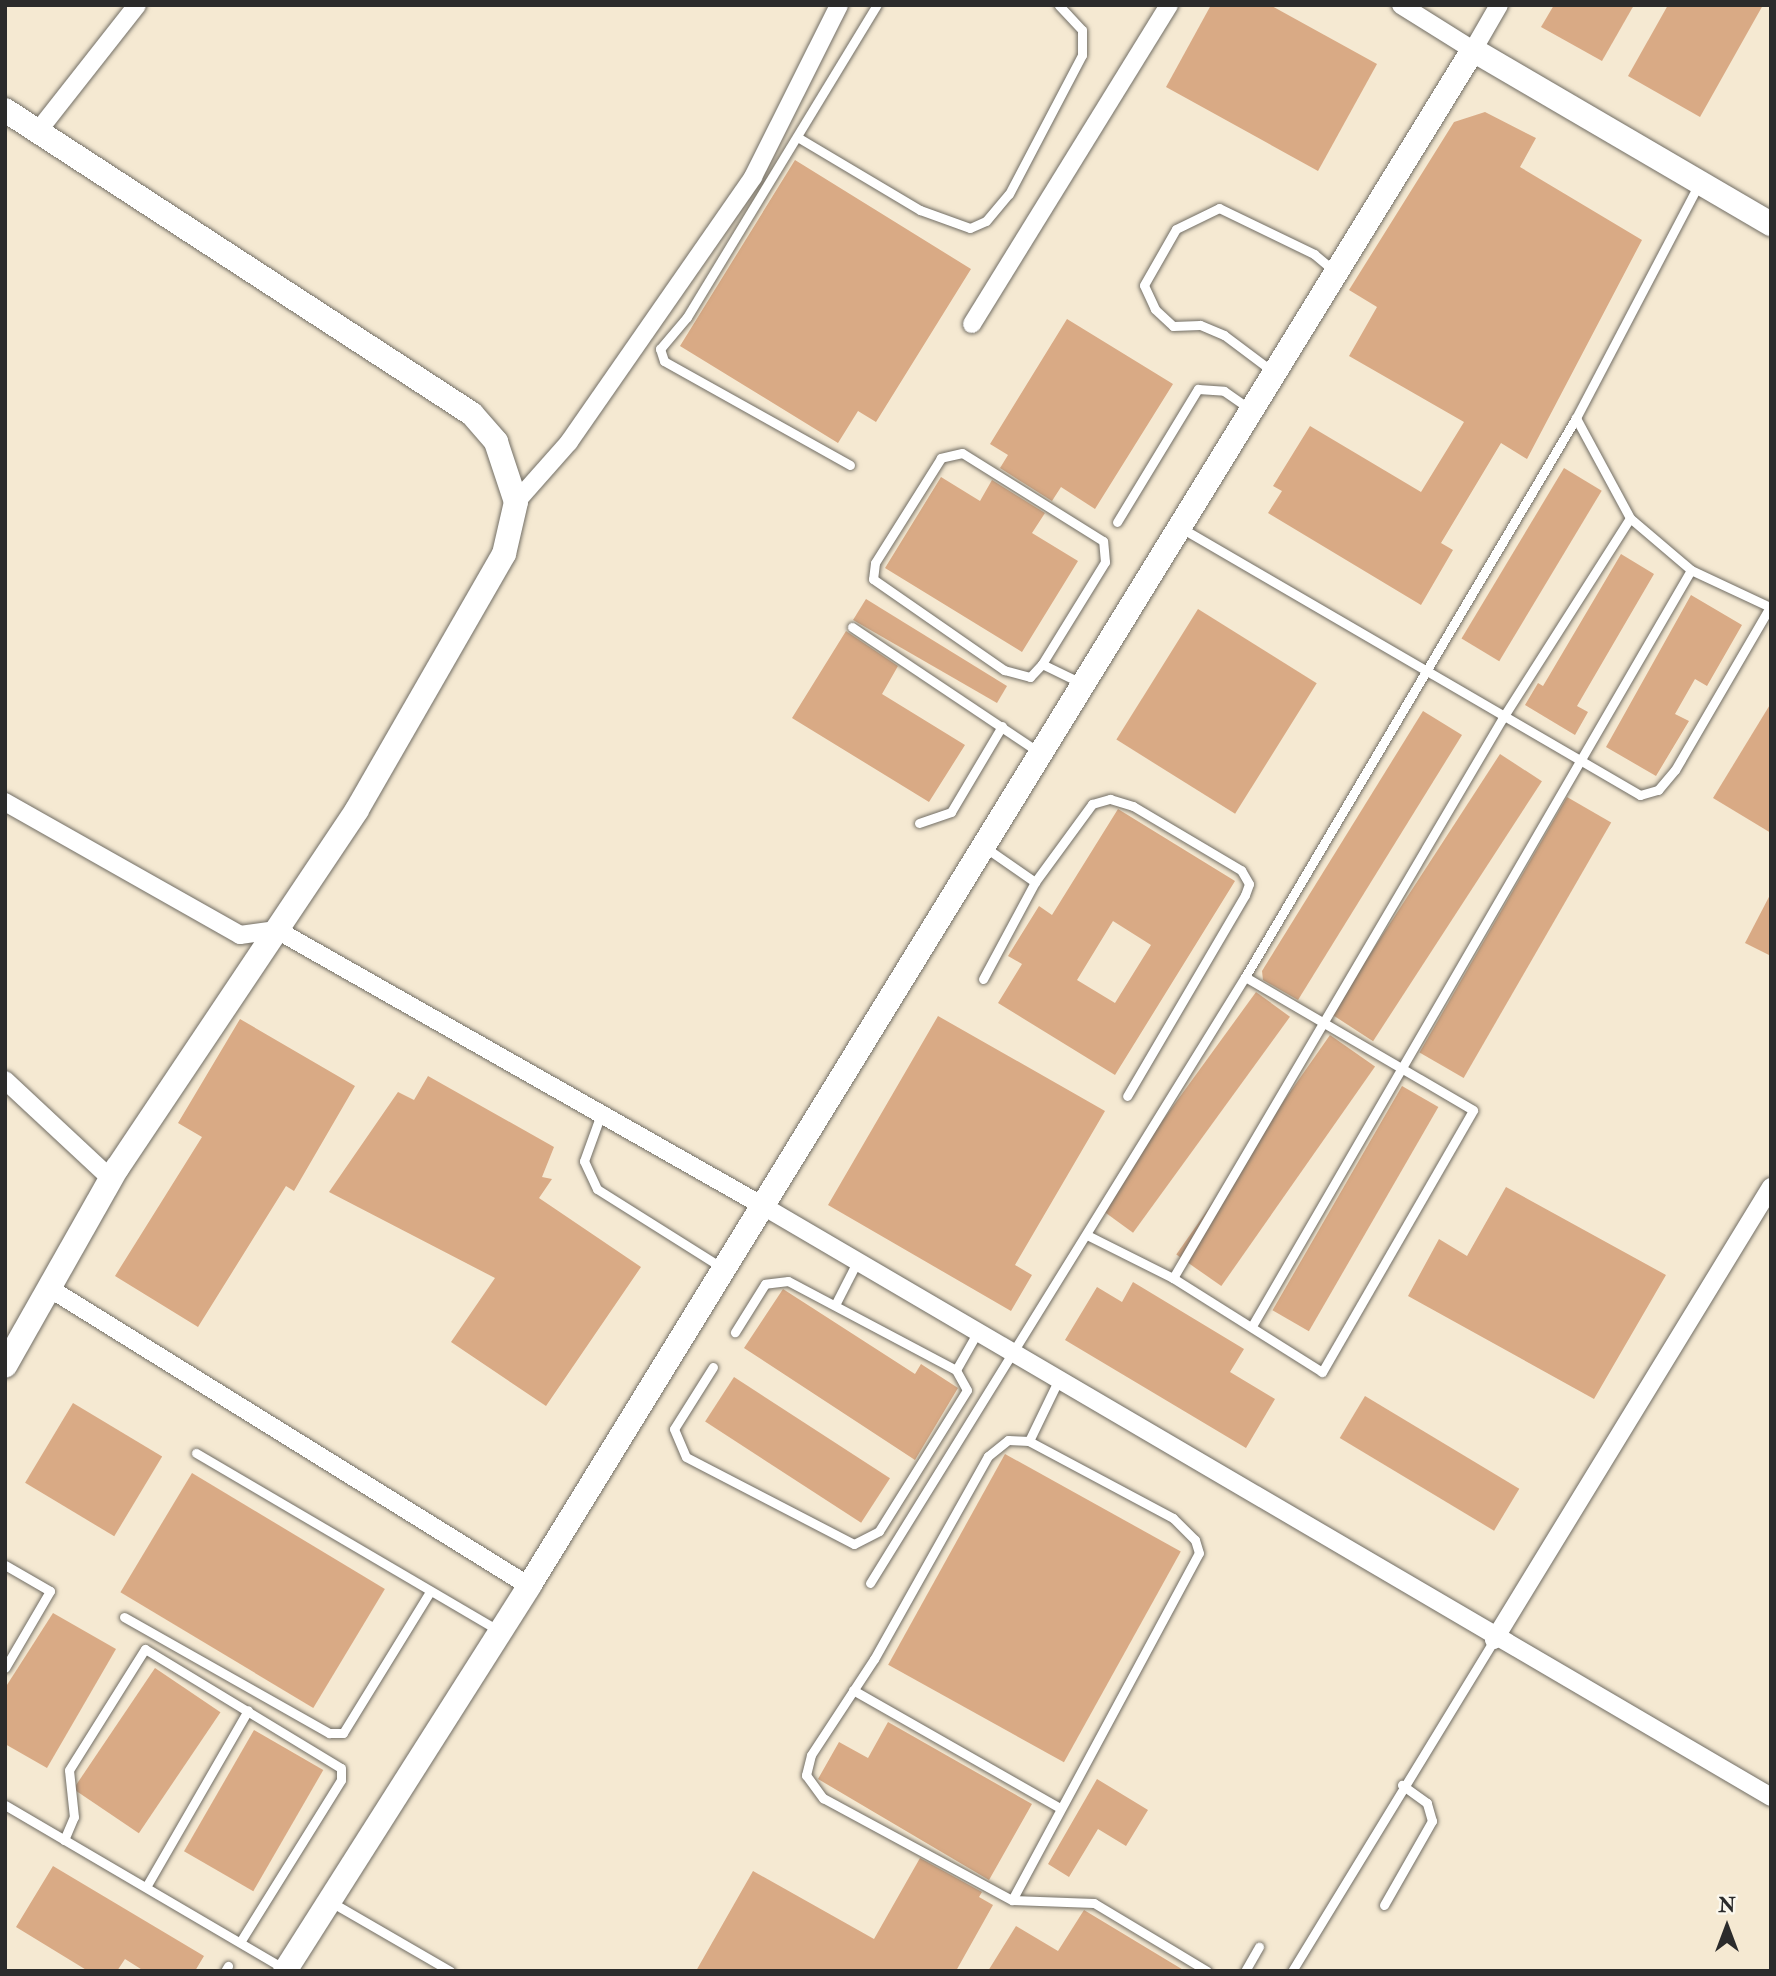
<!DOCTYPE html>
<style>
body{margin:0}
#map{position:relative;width:1776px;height:1976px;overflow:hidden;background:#f5e9d2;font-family:"IM FELL Double Pica",serif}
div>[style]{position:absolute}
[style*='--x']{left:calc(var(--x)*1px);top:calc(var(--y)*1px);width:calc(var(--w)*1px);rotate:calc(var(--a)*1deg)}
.building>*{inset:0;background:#d9aa85;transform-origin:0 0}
.roads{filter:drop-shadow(0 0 2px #726e65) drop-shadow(0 0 2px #726e65)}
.lane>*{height:9px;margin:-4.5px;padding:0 4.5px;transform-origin:4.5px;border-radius:4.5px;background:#fff}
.street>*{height:18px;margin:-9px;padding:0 9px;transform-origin:9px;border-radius:9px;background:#fff}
.secondary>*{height:24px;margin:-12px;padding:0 12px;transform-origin:12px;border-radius:12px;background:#fff}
span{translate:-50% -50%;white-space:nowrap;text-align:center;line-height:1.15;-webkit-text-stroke:5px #fbf7ec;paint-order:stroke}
.frame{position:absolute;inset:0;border:7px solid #2b2b2b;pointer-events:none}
.north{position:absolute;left:1692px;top:1892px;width:70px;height:70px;-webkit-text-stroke:5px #fbf7ec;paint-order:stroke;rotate:0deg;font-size:19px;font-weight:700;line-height:28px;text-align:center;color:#2b2b2b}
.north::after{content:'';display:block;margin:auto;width:24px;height:32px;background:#2b2b2b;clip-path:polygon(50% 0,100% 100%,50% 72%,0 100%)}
</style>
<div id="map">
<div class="building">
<div style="clip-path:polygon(1211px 5px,1270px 5px,1377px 64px,1318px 171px,1166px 87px)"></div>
<div style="clip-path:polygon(1554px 5px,1634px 5px,1602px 61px,1541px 27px)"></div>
<div style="clip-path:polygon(1668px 5px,1763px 5px,1700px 117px,1628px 76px)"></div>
<div style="clip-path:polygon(1485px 112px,1536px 138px,1520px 167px,1642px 240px,1527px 459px,1501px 443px,1441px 543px,1453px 550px,1421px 605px,1268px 513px,1282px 491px,1273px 486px,1310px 426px,1421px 492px,1464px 422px,1349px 356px,1377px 307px,1349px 290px,1454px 122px)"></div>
<div style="clip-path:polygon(795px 160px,971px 269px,876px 422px,858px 411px,838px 443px,680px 346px)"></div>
<div style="clip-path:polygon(1067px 319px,1173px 384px,1095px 509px,1061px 487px,1052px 501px,1000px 468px,1008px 455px,990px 444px)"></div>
<div style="left:1564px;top:468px;width:44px;height:199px;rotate:31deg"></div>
<div style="clip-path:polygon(941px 477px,980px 501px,992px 480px,1045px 513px,1032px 533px,1078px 561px,1022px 652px,885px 568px)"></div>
<div style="clip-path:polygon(1621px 554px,1654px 574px,1577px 706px,1588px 712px,1575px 735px,1525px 705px,1538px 683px,1543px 686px)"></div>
<div style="clip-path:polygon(1691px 595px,1742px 625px,1707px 686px,1695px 679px,1675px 714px,1689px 721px,1656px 776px,1606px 747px)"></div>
<div style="clip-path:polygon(866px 599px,1007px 686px,997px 703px,853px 620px)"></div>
<div style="left:1198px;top:609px;width:140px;height:154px;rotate:32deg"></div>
<div style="clip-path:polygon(846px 631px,898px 666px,882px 694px,965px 745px,929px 802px,792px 718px)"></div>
<div style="clip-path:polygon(1771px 703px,1771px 833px,1713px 798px)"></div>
<div style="clip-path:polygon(1423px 711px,1462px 735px,1298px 1000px,1263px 980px,1262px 971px)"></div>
<div style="left:1500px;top:754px;width:50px;height:310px;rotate:33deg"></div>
<div style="left:1567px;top:797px;width:51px;height:295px;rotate:30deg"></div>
<div style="clip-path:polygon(evenodd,1118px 809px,1235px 881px,1115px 1075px,998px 1003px,1022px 964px,1008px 956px,1039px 906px,1052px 915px,1118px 809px,1113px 921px,1151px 945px,1115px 1003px,1077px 980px,1113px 921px)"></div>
<div style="clip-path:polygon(1771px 893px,1771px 956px,1745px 943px)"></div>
<div style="left:1256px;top:992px;width:42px;height:267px;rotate:36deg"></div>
<div style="clip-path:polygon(938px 1016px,1105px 1111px,1015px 1265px,1032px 1275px,1011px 1311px,828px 1205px)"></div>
<div style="clip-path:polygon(240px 1019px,355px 1086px,294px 1191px,286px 1186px,198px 1327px,115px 1276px,202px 1137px,178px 1123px)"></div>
<div style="left:1330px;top:1035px;width:55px;height:268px;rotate:35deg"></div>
<div style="clip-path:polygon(428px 1076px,554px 1147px,542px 1177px,552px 1179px,539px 1198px,641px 1267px,546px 1406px,451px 1342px,495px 1278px,329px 1192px,398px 1092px,414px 1100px)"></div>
<div style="left:1402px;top:1086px;width:42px;height:259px;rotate:30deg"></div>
<div style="clip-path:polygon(1506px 1187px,1666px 1275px,1594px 1399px,1408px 1296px,1439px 1239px,1467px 1256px)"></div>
<div style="clip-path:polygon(1133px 1282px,1244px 1349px,1230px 1372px,1275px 1399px,1246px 1448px,1065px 1340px,1097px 1287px,1122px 1302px)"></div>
<div style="clip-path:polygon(783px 1289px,915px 1374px,921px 1364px,958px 1388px,915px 1460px,744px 1348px)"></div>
<div style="left:734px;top:1377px;width:186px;height:53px;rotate:33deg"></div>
<div style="left:1365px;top:1396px;width:180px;height:49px;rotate:31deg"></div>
<div style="left:73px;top:1403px;width:104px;height:93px;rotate:31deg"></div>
<div style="left:1005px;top:1454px;width:201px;height:241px;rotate:29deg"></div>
<div style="left:192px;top:1473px;width:225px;height:139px;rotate:31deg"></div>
<div style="clip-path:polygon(53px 1613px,116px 1649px,47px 1768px,5px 1744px,5px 1688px)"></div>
<div style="left:155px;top:1668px;width:79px;height:146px;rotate:34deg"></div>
<div style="clip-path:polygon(888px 1722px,1032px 1804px,989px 1880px,818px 1779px,839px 1742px,868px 1758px)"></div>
<div style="left:254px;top:1730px;width:80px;height:140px;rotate:30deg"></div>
<div style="clip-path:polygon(1097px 1779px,1148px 1810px,1126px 1846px,1098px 1829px,1069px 1877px,1048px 1864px)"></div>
<div style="clip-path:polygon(920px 1858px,982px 1892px,979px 1897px,993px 1905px,956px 1971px,696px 1971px,753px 1871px,874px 1939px)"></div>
<div style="clip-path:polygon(53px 1866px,204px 1956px,195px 1971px,144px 1971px,125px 1959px,117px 1971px,88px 1971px,16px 1927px)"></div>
<div style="clip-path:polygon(1084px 1910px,1185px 1971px,988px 1971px,1016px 1926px,1058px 1951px)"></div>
</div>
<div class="roads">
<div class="lane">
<div style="--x:799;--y:138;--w:141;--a:30.8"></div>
<div style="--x:920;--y:210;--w:53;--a:19.8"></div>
<div style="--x:970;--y:228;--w:17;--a:-24"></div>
<div style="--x:986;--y:221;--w:35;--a:-50"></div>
<div style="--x:1009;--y:194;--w:157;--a:-62.3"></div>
<div style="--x:1082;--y:55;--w:25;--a:-90"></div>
<div style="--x:1082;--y:30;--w:34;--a:-133"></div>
<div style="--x:1272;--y:371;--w:60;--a:-143.1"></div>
<div style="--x:1224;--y:335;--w:26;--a:-157"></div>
<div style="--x:1200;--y:325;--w:27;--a:178"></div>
<div style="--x:1173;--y:326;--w:25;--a:-137"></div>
<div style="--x:1155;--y:309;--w:26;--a:-115"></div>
<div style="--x:1144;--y:285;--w:64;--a:-60.3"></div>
<div style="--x:1176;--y:229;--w:48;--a:-26"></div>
<div style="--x:1219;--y:208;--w:106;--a:25.8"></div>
<div style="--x:1314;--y:254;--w:26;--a:40"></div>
<div style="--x:850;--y:465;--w:213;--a:-150.8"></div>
<div style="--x:664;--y:361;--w:13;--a:-108"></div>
<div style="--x:660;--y:349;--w:42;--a:-49.8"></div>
<div style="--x:687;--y:317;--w:365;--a:-58.7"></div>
<div style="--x:1117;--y:522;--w:156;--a:-58.7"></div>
<div style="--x:1198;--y:389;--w:26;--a:4"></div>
<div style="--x:1224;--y:391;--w:33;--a:35"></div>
<div style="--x:1183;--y:529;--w:529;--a:30.2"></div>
<div style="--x:1640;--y:795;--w:19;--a:-16"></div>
<div style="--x:1658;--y:790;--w:26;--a:-50"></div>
<div style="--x:1675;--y:770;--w:189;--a:-59.8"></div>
<div style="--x:1770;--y:607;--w:87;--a:-154.9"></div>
<div style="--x:1691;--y:570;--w:80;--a:-139.6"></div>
<div style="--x:1630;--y:518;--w:114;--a:-118.4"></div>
<div style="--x:852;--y:627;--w:225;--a:33.8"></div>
<div style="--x:1042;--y:664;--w:120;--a:-58.3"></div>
<div style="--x:1105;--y:562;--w:21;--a:-95"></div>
<div style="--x:1103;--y:541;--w:166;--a:-148"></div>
<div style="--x:962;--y:453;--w:22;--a:167"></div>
<div style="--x:941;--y:458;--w:124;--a:122.2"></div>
<div style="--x:875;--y:563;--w:16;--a:97"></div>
<div style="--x:873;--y:579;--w:160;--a:34.8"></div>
<div style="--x:1004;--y:670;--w:27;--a:15"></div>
<div style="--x:1030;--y:677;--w:18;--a:-47"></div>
<div style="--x:1042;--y:664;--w:46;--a:26"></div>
<div style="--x:919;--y:823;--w:34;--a:-19"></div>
<div style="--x:951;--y:812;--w:100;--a:-59.3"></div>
<div style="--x:986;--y:848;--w:60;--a:34.8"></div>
<div style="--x:983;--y:979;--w:110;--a:-61.8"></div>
<div style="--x:1035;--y:882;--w:97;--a:-53.8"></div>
<div style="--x:1092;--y:804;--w:19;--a:-16"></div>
<div style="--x:1110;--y:799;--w:24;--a:17"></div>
<div style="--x:1133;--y:806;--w:126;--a:30.7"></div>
<div style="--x:1241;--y:870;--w:16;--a:60"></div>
<div style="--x:1249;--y:884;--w:12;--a:110"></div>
<div style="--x:1245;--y:895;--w:233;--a:120.4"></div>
<div style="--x:601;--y:1114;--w:50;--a:109.9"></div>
<div style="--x:584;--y:1161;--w:31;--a:65"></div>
<div style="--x:597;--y:1189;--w:146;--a:32.2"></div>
<div style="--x:1087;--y:1235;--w:96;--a:26.6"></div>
<div style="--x:1173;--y:1278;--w:176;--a:32.2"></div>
<div style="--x:1322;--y:1372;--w:302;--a:-60"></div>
<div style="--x:1473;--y:1110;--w:264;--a:-149.7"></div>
<div style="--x:1173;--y:1278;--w:649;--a:-59.52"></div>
<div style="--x:1502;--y:719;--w:238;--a:-57.5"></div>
<div style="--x:835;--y:1305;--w:48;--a:-62.9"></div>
<div style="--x:1252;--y:1326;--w:874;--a:-59.86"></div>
<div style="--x:713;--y:1367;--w:73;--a:122.2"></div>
<div style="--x:674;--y:1429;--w:30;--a:67"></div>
<div style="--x:686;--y:1457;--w:189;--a:27.4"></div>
<div style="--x:854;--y:1544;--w:28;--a:-27"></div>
<div style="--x:879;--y:1531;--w:166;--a:-58"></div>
<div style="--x:967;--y:1390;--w:23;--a:-119"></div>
<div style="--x:956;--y:1370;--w:190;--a:-152.1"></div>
<div style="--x:788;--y:1281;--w:23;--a:173"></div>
<div style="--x:765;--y:1284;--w:57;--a:122"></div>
<div style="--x:956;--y:1370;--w:43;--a:-60.4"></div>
<div style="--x:1058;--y:1381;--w:67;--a:115.8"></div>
<div style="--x:1029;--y:1441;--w:21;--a:-177"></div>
<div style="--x:1008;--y:1440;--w:26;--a:141"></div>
<div style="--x:988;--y:1456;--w:233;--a:119.3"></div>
<div style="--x:874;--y:1659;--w:115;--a:123.3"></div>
<div style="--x:811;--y:1755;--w:21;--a:104"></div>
<div style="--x:806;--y:1775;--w:29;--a:54"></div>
<div style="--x:823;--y:1798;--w:215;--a:28.4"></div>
<div style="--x:1012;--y:1900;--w:82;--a:2.1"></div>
<div style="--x:1094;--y:1903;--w:132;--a:31"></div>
<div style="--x:196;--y:1453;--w:351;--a:30.4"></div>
<div style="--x:5;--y:1565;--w:52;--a:30"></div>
<div style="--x:50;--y:1591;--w:89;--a:120.3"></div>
<div style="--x:870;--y:1583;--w:713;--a:-58.25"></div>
<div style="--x:1245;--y:977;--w:650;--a:-59.37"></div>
<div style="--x:1576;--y:418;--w:264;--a:-62.3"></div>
<div style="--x:124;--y:1617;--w:236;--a:29.5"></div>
<div style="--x:329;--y:1733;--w:14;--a:0"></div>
<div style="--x:343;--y:1733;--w:164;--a:-58.4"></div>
<div style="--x:853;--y:1690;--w:238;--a:29.7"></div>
<div style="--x:5;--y:1805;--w:324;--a:30.4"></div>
<div style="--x:64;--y:1840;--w:25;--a:-67"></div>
<div style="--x:74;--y:1817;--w:47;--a:-96.1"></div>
<div style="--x:69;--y:1770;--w:143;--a:-57.9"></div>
<div style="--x:145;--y:1649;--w:229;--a:31.3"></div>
<div style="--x:341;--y:1768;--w:12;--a:90"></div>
<div style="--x:341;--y:1780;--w:191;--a:121.9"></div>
<div style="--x:146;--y:1887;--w:204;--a:-60"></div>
<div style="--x:1012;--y:1900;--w:394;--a:-61.7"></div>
<div style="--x:1199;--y:1553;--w:14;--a:-107"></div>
<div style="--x:1195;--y:1540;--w:31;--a:-135"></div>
<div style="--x:1173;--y:1518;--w:163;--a:-151.9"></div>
<div style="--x:331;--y:1902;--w:138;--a:30.1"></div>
<div style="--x:1384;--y:1905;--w:97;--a:-60.3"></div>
<div style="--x:1432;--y:1821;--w:19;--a:-106"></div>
<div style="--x:1427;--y:1803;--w:31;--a:-144"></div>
<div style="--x:225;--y:1971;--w:6;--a:-59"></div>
<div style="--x:1245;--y:1971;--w:28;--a:-60"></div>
<div style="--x:1292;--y:1971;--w:388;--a:-58.6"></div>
</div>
<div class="street">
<div style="--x:1401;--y:5;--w:85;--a:32"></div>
<div style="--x:1473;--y:50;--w:52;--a:-60"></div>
<div style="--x:38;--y:131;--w:160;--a:-51.8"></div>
<div style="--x:972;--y:324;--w:375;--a:-58.3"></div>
<div style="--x:516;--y:502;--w:80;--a:-48.5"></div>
<div style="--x:569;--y:442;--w:323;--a:-55.2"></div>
<div style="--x:753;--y:177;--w:192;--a:-63.4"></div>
<div style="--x:5;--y:802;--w:270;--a:29.5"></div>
<div style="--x:240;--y:935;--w:37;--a:-8"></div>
<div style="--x:277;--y:930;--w:559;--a:29.59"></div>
<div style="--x:763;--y:1206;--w:1168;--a:30.38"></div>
<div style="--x:5;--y:1080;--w:145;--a:43"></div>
<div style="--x:49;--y:1288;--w:565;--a:31.83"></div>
<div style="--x:1494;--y:1640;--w:531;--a:-58.56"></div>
</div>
<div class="secondary">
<div style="--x:5;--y:110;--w:557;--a:33.06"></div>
<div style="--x:472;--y:414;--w:37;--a:49"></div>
<div style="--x:496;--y:442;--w:63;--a:71.6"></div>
<div style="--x:516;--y:502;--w:53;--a:103"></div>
<div style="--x:504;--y:554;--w:295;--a:119.9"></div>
<div style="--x:357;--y:810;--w:431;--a:123.8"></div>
<div style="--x:117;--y:1168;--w:227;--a:119.5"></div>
<div style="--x:285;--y:1971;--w:456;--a:-57.6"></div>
<div style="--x:529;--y:1586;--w:1803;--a:-58.43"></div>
<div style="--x:1473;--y:50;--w:345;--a:30.3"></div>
</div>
</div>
<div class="frame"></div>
<div class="north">N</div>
</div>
